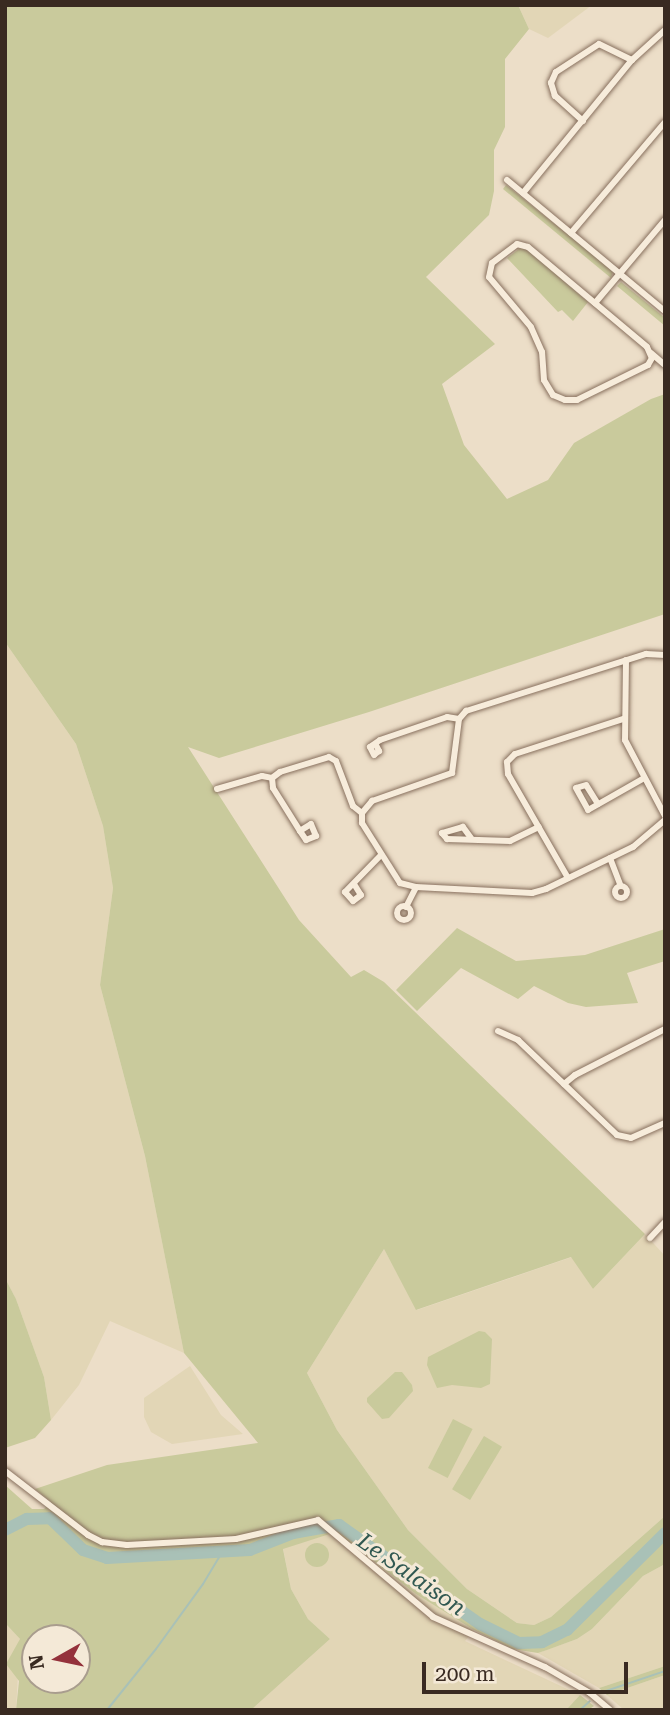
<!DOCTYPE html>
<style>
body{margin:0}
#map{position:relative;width:670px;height:1715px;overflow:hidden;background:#ecdec8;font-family:"Roboto Serif",serif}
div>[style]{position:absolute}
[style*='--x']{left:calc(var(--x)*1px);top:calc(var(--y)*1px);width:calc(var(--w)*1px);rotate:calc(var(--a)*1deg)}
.farmland>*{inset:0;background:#e2d6b6}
.green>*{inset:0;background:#c9ca9c;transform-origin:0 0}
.round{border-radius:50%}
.stream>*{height:2px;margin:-1px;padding:0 1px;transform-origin:1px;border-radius:1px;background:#a9c1b7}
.river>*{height:12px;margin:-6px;padding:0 6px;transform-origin:6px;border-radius:6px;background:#a9c1b7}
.roads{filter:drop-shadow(0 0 2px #88705e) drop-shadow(0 0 2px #88705e)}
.street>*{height:6px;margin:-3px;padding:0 3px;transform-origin:3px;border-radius:3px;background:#f7ecdb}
.street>.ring{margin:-3px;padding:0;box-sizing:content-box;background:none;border:6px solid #f7ecdb;border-radius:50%}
span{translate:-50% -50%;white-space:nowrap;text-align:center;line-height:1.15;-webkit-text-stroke:6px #f4e9d7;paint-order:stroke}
.water-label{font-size:23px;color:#315851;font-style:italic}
.frame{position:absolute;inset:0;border:7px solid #392a21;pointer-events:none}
.north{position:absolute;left:21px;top:1624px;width:70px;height:70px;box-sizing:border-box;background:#f4e9d7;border:2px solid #a99d8e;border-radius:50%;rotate:261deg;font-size:19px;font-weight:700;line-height:28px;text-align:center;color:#392a21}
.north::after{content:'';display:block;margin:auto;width:24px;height:32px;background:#94313b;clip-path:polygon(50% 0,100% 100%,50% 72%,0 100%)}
.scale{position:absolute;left:422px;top:1662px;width:206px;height:32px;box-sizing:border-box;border:4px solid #392a21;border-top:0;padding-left:9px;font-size:21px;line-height:24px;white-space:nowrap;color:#392a21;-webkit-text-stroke:5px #f4e9d7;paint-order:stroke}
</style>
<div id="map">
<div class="farmland">
<div style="clip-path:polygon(518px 5px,592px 5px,548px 38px,529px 29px)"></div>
<div style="clip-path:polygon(5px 642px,76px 744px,103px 826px,113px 888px,100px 985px,145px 1156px,184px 1353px,110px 1321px,79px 1385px,51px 1420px,44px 1377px,16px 1299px,5px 1278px)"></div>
<div style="clip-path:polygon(645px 1234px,665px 1256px,665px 1516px,551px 1617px,534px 1625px,517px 1623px,467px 1589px,408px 1530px,337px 1430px,307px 1373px,384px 1249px,417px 1310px,572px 1257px,593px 1289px)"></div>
<div style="clip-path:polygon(190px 1366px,221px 1415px,243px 1434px,172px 1444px,151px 1432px,144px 1417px,144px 1398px)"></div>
<div style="clip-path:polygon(336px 1532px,416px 1594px,474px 1630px,465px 1641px,580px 1695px,566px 1710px,251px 1710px,330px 1639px,308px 1619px,291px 1589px,283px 1548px)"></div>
<div style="clip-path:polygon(665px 1564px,665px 1666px,599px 1688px,538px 1653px,577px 1639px,592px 1629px,643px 1576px)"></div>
<div style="clip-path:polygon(5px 1623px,20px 1639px,16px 1710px,5px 1710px)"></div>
<div style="clip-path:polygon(665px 1675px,665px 1710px,624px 1710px,607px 1695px)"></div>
</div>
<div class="green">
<div style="clip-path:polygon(evenodd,5px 5px,518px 5px,529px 29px,505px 59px,505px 127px,494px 150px,494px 191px,489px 215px,426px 277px,495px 344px,442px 384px,464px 445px,507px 499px,548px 480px,574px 443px,651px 399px,665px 394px,665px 614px,369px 712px,219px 758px,188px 747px,299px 920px,351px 977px,364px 970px,384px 982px,645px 1234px,593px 1289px,571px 1257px,416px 1310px,384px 1249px,307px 1373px,337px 1430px,408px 1530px,467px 1589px,517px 1623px,534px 1625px,551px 1617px,665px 1516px,665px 1564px,643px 1576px,592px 1629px,577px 1639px,547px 1650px,538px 1653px,513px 1649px,474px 1630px,416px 1594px,336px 1532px,283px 1549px,291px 1589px,308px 1619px,330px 1639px,251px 1710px,16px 1710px,19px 1681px,6px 1664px,20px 1639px,5px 1623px,5px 1485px,32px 1509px,44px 1509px,51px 1502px,35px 1489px,107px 1465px,258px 1443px,184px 1353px,145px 1156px,100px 985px,113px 888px,103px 826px,76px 744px,5px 642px,5px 5px,35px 1638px,77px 1638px,77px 1680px,35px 1680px,35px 1638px)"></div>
<div style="clip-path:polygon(506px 185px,613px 271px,611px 278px,503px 189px)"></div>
<div style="clip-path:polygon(523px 246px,588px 302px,573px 321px,562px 310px,558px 312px,507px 258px)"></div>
<div style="clip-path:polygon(621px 282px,665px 318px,665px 326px,617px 286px)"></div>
<div style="clip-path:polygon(457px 928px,516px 961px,585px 955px,665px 929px,665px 961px,627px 973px,638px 1003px,586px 1007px,568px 1003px,534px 986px,518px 999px,461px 968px,417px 1011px,396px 990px)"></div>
<div style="clip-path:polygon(5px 1278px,16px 1299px,44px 1377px,51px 1420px,35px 1438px,5px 1448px)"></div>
<div style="clip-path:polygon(479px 1331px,485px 1332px,492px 1339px,490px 1384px,481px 1388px,452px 1385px,437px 1388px,427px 1365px,428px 1357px)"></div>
<div style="clip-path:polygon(395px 1372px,402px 1372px,412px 1385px,413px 1391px,389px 1418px,382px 1419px,367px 1402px,367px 1398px)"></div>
<div style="left:453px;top:1419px;width:22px;height:55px;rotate:27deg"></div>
<div style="left:484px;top:1436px;width:21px;height:62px;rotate:31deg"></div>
<div class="round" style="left:305px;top:1543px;width:24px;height:24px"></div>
<div style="clip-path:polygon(665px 1666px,665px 1675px,607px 1695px,599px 1688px)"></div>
<div style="clip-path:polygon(580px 1695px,594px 1706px,588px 1710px,566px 1710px)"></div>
</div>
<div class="stream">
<div style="--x:600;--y:1693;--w:69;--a:-18.7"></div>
<div style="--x:107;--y:1710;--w:78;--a:-51.2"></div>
<div style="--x:156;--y:1649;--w:80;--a:-54.1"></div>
<div style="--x:203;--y:1584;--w:37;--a:-59"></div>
<div style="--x:580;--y:1710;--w:13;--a:-42"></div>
</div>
<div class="river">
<div style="--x:5;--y:1530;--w:25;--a:-27"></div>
<div style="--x:27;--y:1519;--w:23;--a:-2"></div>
<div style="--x:50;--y:1518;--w:46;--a:44.1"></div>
<div style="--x:83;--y:1550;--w:25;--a:18"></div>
<div style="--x:107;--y:1558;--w:143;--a:-3.2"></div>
<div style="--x:250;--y:1550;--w:46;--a:-21.6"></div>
<div style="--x:293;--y:1533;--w:47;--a:-9.9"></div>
<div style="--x:339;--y:1525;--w:172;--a:35.1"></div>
<div style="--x:480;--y:1624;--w:43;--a:26"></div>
<div style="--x:519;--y:1643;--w:23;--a:-2"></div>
<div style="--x:542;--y:1642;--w:28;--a:-26"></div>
<div style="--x:567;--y:1630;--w:138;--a:-44.7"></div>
</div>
<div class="roads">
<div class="street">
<div style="--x:583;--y:121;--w:38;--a:-138"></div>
<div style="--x:555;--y:96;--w:14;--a:-107"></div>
<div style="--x:551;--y:83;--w:12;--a:-66"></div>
<div style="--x:556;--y:72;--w:51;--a:-33.1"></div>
<div style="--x:599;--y:44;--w:37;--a:26"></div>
<div style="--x:507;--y:180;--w:205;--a:39.7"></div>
<div style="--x:523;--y:193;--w:172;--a:-50.7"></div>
<div style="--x:632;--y:60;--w:45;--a:-42.3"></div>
<div style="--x:571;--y:233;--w:145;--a:-49.7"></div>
<div style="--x:517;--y:244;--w:11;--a:15"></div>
<div style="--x:528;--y:247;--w:155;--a:40"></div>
<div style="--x:647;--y:347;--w:12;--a:66"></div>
<div style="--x:652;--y:358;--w:8;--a:120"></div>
<div style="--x:648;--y:365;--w:79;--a:153.8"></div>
<div style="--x:577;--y:400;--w:12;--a:180"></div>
<div style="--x:565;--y:400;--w:13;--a:-157"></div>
<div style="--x:553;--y:395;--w:17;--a:-121"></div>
<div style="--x:544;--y:380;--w:28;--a:-94"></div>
<div style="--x:542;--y:352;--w:27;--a:-114"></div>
<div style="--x:531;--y:327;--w:65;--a:-130"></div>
<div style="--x:489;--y:277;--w:14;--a:-78"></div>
<div style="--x:492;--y:263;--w:31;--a:-37"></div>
<div style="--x:595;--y:303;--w:109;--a:-49.9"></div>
<div style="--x:651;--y:353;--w:18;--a:41"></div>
<div style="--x:626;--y:660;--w:80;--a:90.7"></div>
<div style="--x:625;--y:740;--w:86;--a:62.2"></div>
<div style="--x:376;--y:745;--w:7;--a:63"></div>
<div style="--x:379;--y:751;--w:6;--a:141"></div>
<div style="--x:374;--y:755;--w:9;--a:-117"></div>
<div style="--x:370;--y:747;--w:12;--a:-35"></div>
<div style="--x:380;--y:740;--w:71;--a:-18.9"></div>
<div style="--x:447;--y:717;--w:12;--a:9"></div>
<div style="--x:272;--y:778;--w:10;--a:84"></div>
<div style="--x:273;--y:788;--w:51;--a:57.9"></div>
<div style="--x:300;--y:831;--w:11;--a:56"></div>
<div style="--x:306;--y:840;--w:11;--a:-22"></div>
<div style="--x:316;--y:836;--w:13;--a:-113"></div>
<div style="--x:311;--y:824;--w:13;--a:148"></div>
<div style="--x:217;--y:789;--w:47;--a:-16.1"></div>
<div style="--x:262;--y:776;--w:10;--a:11"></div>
<div style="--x:272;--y:778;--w:10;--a:-37"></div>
<div style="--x:280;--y:772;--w:51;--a:-17"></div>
<div style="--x:329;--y:757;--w:8;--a:30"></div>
<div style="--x:336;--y:761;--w:48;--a:69.3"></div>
<div style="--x:353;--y:806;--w:11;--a:38"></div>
<div style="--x:598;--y:804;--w:22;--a:-122"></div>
<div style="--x:586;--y:785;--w:10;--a:163"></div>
<div style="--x:576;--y:788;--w:25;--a:61"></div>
<div style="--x:588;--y:810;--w:64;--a:-29.7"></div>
<div style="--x:362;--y:813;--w:16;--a:-50"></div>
<div style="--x:372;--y:801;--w:85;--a:-19.3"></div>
<div style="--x:452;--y:773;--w:54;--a:-82.6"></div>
<div style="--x:459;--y:719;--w:11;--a:-49"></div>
<div style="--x:466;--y:711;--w:189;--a:-17.6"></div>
<div style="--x:646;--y:654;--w:19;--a:3"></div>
<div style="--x:362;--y:813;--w:10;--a:90"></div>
<div style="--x:362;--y:823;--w:71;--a:57.7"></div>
<div style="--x:400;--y:883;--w:16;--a:14"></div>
<div style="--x:416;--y:887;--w:116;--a:3"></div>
<div style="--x:532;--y:893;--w:15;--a:-16"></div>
<div style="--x:546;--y:889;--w:97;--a:-25.8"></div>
<div style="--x:633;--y:847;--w:42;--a:-40.2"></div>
<div style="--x:471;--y:838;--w:14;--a:-126"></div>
<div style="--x:463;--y:827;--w:22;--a:164"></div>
<div style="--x:442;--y:833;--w:8;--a:50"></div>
<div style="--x:447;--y:839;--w:63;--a:1.8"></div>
<div style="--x:510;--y:841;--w:32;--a:-26"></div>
<div style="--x:610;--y:858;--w:30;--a:69"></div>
<div style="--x:568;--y:878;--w:120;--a:-120"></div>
<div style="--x:508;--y:774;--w:12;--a:-95"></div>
<div style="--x:507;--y:762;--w:11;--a:-45"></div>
<div style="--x:515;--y:754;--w:114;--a:-18"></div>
<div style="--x:354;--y:884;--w:13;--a:58"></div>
<div style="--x:361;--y:895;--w:10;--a:143"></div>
<div style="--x:353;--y:901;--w:12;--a:-132"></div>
<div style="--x:345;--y:892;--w:52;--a:-45.8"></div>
<div class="ring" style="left:615px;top:886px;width:6px;height:6px"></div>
<div class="ring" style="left:397px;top:906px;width:8px;height:8px"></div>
<div style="--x:406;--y:907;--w:22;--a:-63"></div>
<div style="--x:498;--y:1031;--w:22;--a:24"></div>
<div style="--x:518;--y:1040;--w:137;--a:43.8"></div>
<div style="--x:617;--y:1135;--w:14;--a:12"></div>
<div style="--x:631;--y:1138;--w:37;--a:-24"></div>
<div style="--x:564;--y:1084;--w:14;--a:-39"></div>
<div style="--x:575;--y:1075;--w:101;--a:-27.1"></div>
<div style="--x:650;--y:1238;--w:22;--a:-47"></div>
<div style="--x:5;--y:1471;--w:105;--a:37.6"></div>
<div style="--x:88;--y:1535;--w:16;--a:27"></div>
<div style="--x:102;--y:1542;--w:25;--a:7"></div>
<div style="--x:127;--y:1545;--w:109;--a:-3.2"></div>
<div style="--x:236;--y:1539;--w:84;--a:-13"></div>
<div style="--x:318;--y:1520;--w:150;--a:40.1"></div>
<div style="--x:433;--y:1617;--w:123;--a:24.1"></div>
<div style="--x:545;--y:1667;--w:52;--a:30"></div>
<div style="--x:590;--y:1693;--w:26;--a:40"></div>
</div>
</div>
<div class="water-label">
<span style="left:411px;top:1575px;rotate:35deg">Le Salaison</span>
</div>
<div class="frame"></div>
<div class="north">N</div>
<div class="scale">200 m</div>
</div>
